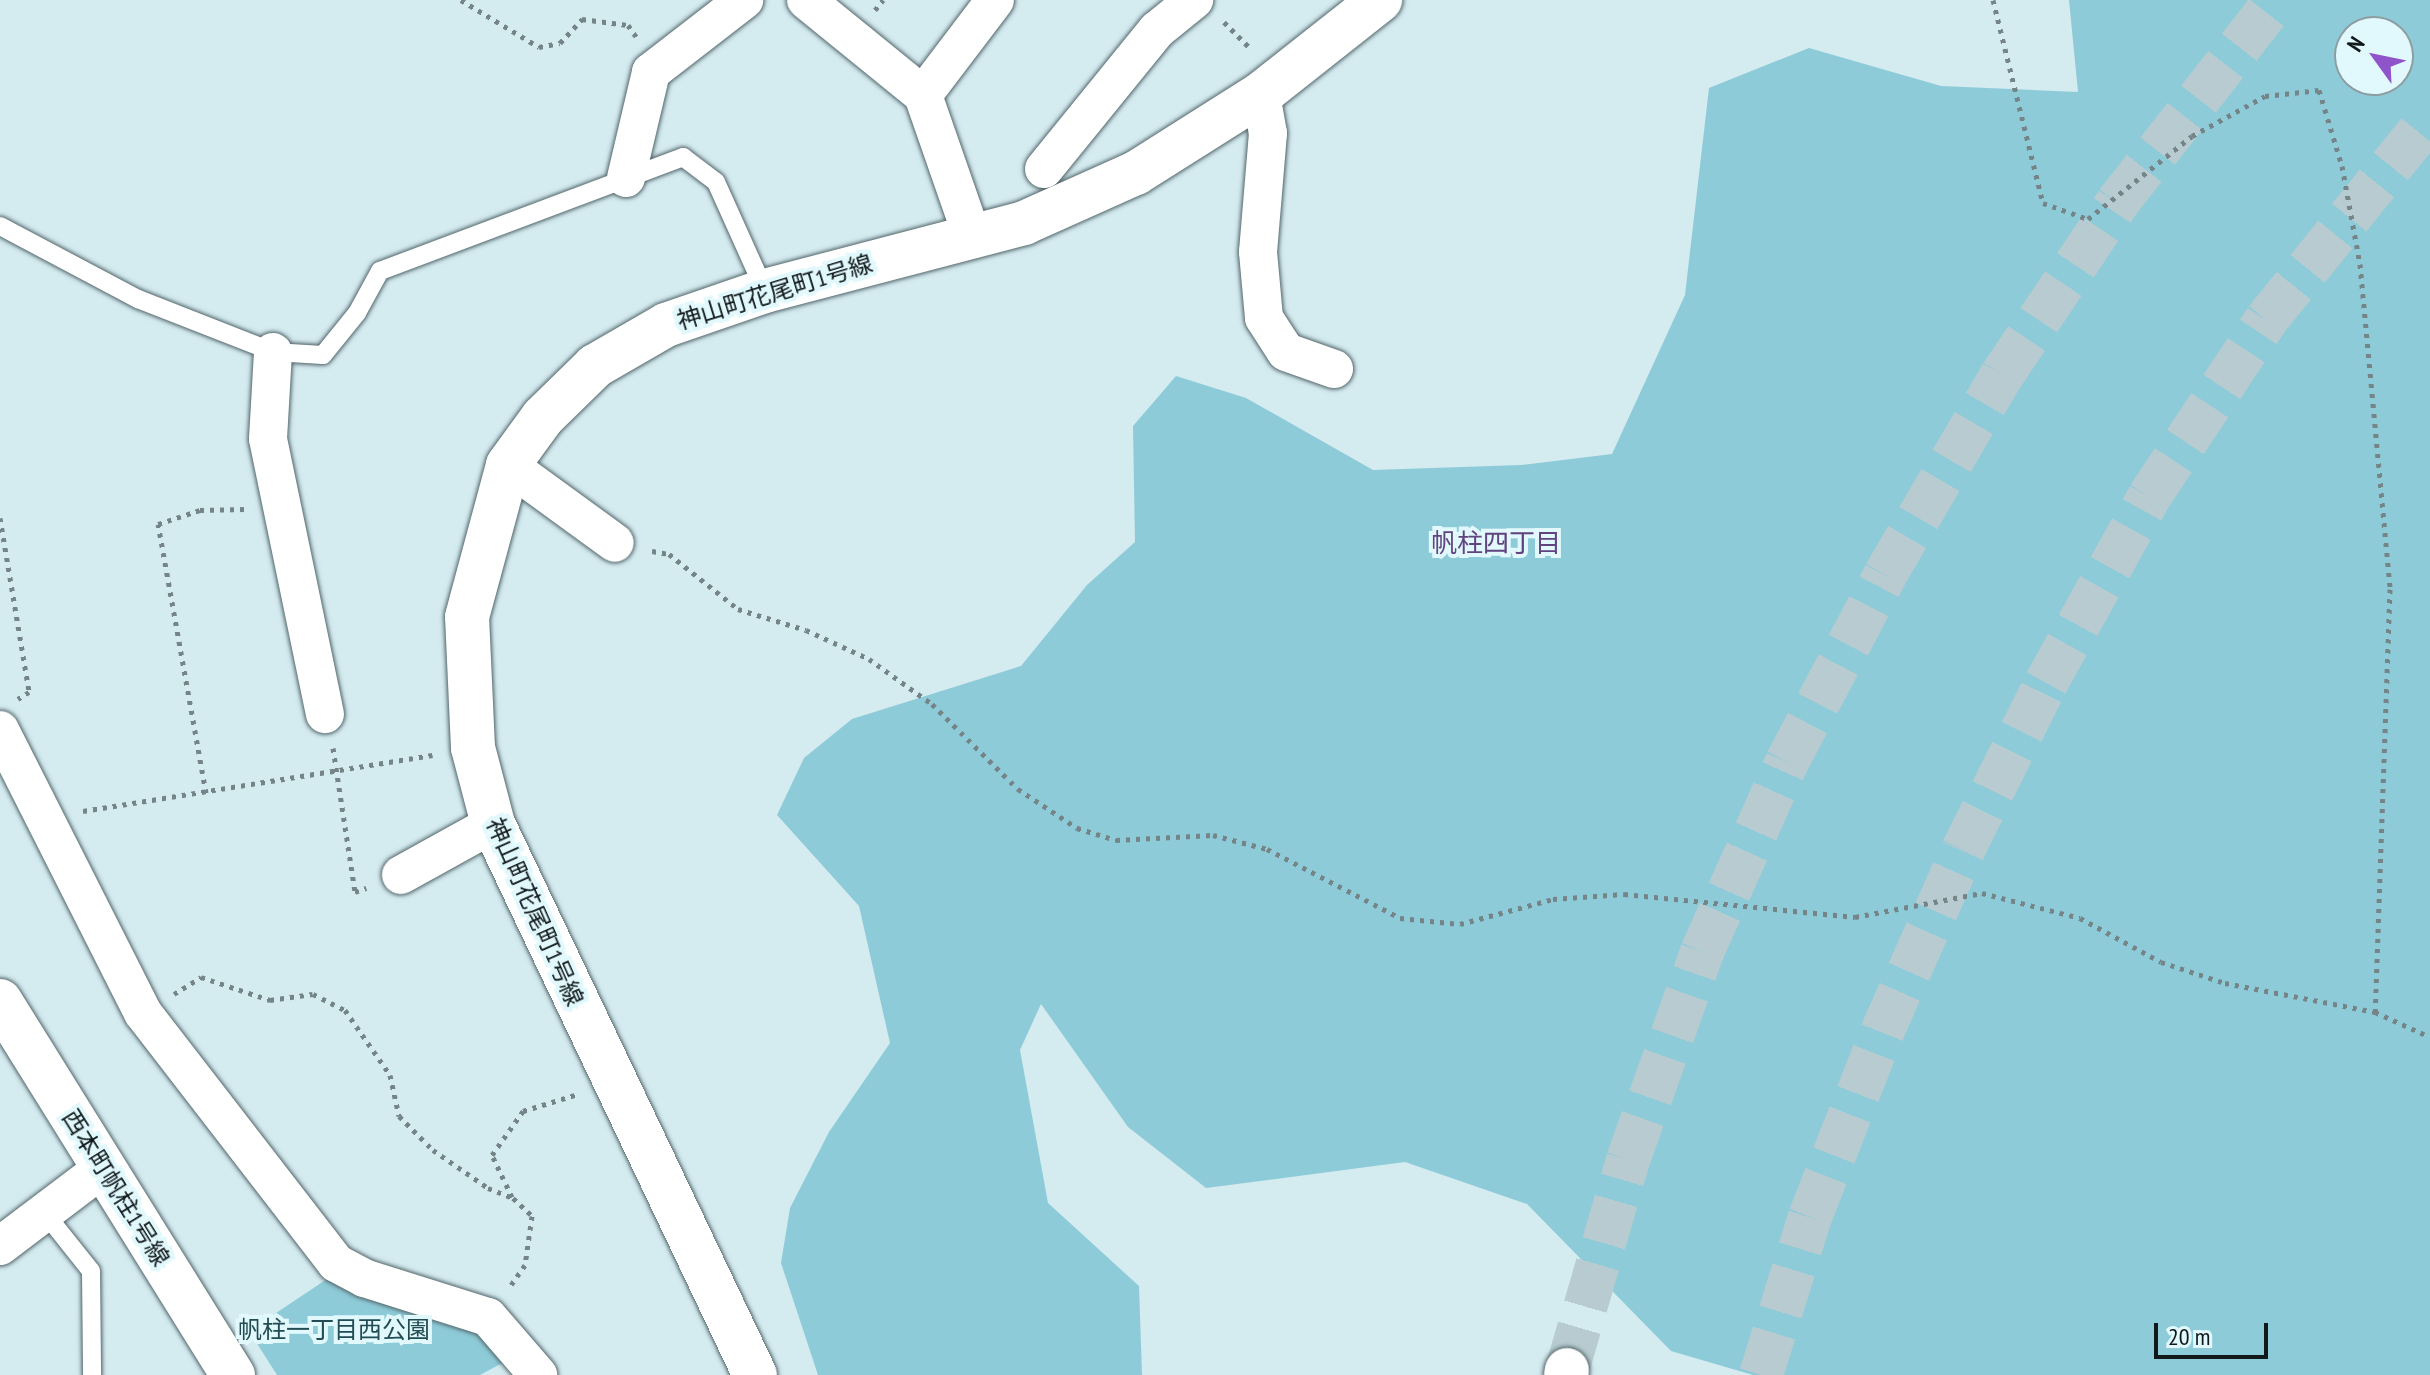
<!DOCTYPE html>
<meta charset="utf-8">
<style>
body{margin:0}
#map{position:relative;width:2430px;height:1375px;overflow:hidden;background:#d4ebf0;font-family:"PT Sans Narrow","Noto Sans JP",sans-serif}
div>[style]{position:absolute}
[style*='--x']{left:calc(var(--x)*1px);top:calc(var(--y)*1px);width:calc(var(--w)*1px);rotate:calc(var(--a)*1deg)}
.green>*{inset:0;background:#8ecbd8}
.highway-tunnel>*{height:44px;margin-top:-22px;transform-origin:0;background:repeating-linear-gradient(90deg,#b7cbd0 0 44px,transparent 0 66px)}
.path>*{height:5px;margin-top:-2.5px;transform-origin:0;background:repeating-linear-gradient(90deg,#748487 0 4px,transparent 0 10px)}
.roads{filter:drop-shadow(0 0 2px #52666a) drop-shadow(0 0 2px #52666a)}
.lane>*{height:18px;margin:-9px;padding:0 9px;transform-origin:9px;border-radius:9px;background:#fff}
.street>*{height:38px;margin:-19px;padding:0 19px;transform-origin:19px;border-radius:19px;background:#fff}
.secondary>*{height:44px;margin:-22px;padding:0 22px;transform-origin:22px;border-radius:22px;background:#fff}
.highway>*{height:44px;margin:-22px;padding:0 22px;transform-origin:22px;border-radius:22px;background:#fff}
span{translate:-50% -50%;white-space:nowrap;text-align:center;line-height:1.15;-webkit-text-stroke:8px #e1f8fd;paint-order:stroke}
.street-label{font-size:24px;color:#10181a}
.park-label{font-size:24px;color:#224c53}
.neighbourhood-label{font-size:26px;color:#60437f}
.north{position:absolute;left:2334px;top:16px;width:80px;height:80px;box-sizing:border-box;background:#e1f8fd;border:2px solid #8d9ea2;border-radius:50%;rotate:303deg;font-size:22px;font-weight:700;line-height:32px;text-align:center;color:#10181a}
.north::after{content:'';display:block;margin:auto;width:28px;height:36px;background:#8f53ca;clip-path:polygon(50% 0,100% 100%,50% 72%,0 100%)}
.scale{position:absolute;left:2154px;top:1323px;width:114px;height:36px;box-sizing:border-box;border:4px solid #10181a;border-top:0;padding-left:10px;font-size:24px;line-height:28px;white-space:nowrap;color:#10181a;-webkit-text-stroke:6px #e1f8fd;paint-order:stroke}
</style>
<div id="map">
<div class="green">
<div style="clip-path:polygon(evenodd,2069px 0,2430px 0,2430px 1375px,1753px 1375px,1671px 1351px,1527px 1204px,1405px 1162px,1206px 1188px,1128px 1127px,1041px 1004px,1020px 1050px,1048px 1203px,1139px 1286px,1142px 1375px,818px 1375px,781px 1263px,790px 1208px,829px 1132px,890px 1043px,859px 906px,777px 815px,804px 758px,852px 719px,1021px 666px,1087px 585px,1135px 542px,1133px 426px,1176px 376px,1246px 398px,1373px 470px,1521px 465px,1612px 454px,1685px 295px,1709px 88px,1809px 48px,1941px 86px,2078px 92px,2069px 0,2398px 32px,2398px 80px,2350px 80px,2350px 32px,2398px 32px)"></div>
<div style="clip-path:polygon(330px 1277px,479px 1329px,506px 1361px,480px 1375px,277px 1375px,249px 1331px)"></div>
</div>
<div class="highway-tunnel">
<div style="--x:1567;--y:1370;--w:219;--a:-73.8"></div>
<div style="--x:1628;--y:1160;--w:221;--a:-70.4"></div>
<div style="--x:1702;--y:952;--w:208;--a:-65.9"></div>
<div style="--x:1787;--y:762;--w:211;--a:-62.3"></div>
<div style="--x:1885;--y:575;--w:232;--a:-59.7"></div>
<div style="--x:2002;--y:375;--w:207;--a:-56.2"></div>
<div style="--x:2117;--y:203;--w:258;--a:-51.9"></div>
<div style="--x:1761;--y:1375;--w:165;--a:-72.8"></div>
<div style="--x:1810;--y:1217;--w:199;--a:-68.7"></div>
<div style="--x:1882;--y:1032;--w:199;--a:-66"></div>
<div style="--x:1963;--y:850;--w:186;--a:-63.6"></div>
<div style="--x:2046;--y:683;--w:213;--a:-61"></div>
<div style="--x:2149;--y:497;--w:212;--a:-56.5"></div>
<div style="--x:2266;--y:320;--w:260;--a:-50.9"></div>
</div>
<div class="path">
<div style="--x:461;--y:0;--w:91;--a:31.1"></div>
<div style="--x:539;--y:47;--w:21;--a:-11"></div>
<div style="--x:560;--y:43;--w:33;--a:-47"></div>
<div style="--x:582;--y:19;--w:46;--a:7.4"></div>
<div style="--x:628;--y:25;--w:16;--a:55"></div>
<div style="--x:1993;--y:0;--w:209;--a:76.2"></div>
<div style="--x:2043;--y:203;--w:48;--a:19.6"></div>
<div style="--x:2088;--y:219;--w:133;--a:-38.6"></div>
<div style="--x:2192;--y:136;--w:83;--a:-28.7"></div>
<div style="--x:2265;--y:96;--w:54;--a:-6.3"></div>
<div style="--x:2319;--y:90;--w:79;--a:73.2"></div>
<div style="--x:2342;--y:166;--w:100;--a:79.6"></div>
<div style="--x:2360;--y:264;--w:326;--a:84.7"></div>
<div style="--x:2390;--y:589;--w:423;--a:92"></div>
<div style="--x:875;--y:10;--w:13;--a:-51"></div>
<div style="--x:1224;--y:22;--w:38;--a:45"></div>
<div style="--x:0;--y:518;--w:176;--a:80.5"></div>
<div style="--x:29;--y:692;--w:13;--a:148"></div>
<div style="--x:652;--y:551;--w:17;--a:10"></div>
<div style="--x:669;--y:554;--w:88;--a:38.6"></div>
<div style="--x:738;--y:609;--w:71;--a:17.2"></div>
<div style="--x:806;--y:630;--w:69;--a:24.7"></div>
<div style="--x:869;--y:659;--w:77;--a:35.5"></div>
<div style="--x:932;--y:704;--w:121;--a:44.7"></div>
<div style="--x:1018;--y:789;--w:71;--a:33.5"></div>
<div style="--x:1077;--y:828;--w:41;--a:17.1"></div>
<div style="--x:1116;--y:840;--w:97;--a:-3"></div>
<div style="--x:1213;--y:835;--w:56;--a:14.5"></div>
<div style="--x:1267;--y:849;--w:150;--a:27.4"></div>
<div style="--x:1400;--y:918;--w:60;--a:5.7"></div>
<div style="--x:1460;--y:924;--w:96;--a:-15"></div>
<div style="--x:1553;--y:899;--w:71;--a:-4"></div>
<div style="--x:1624;--y:894;--w:232;--a:5.7"></div>
<div style="--x:1855;--y:917;--w:129;--a:-10.7"></div>
<div style="--x:1982;--y:893;--w:101;--a:14.3"></div>
<div style="--x:2080;--y:918;--w:92;--a:28.5"></div>
<div style="--x:2161;--y:962;--w:67;--a:18.2"></div>
<div style="--x:2225;--y:983;--w:153;--a:10.9"></div>
<div style="--x:2375;--y:1012;--w:60;--a:24.4"></div>
<div style="--x:333;--y:748;--w:146;--a:81.3"></div>
<div style="--x:355;--y:892;--w:12;--a:-20"></div>
<div style="--x:206;--y:793;--w:273;--a:-100.1"></div>
<div style="--x:158;--y:524;--w:44;--a:-18.4"></div>
<div style="--x:200;--y:510;--w:45;--a:-1.3"></div>
<div style="--x:83;--y:811;--w:354;--a:-9.1"></div>
<div style="--x:174;--y:994;--w:32;--a:-32"></div>
<div style="--x:201;--y:977;--w:73;--a:18.4"></div>
<div style="--x:270;--y:1000;--w:43;--a:-7.9"></div>
<div style="--x:313;--y:994;--w:36;--a:27"></div>
<div style="--x:345;--y:1010;--w:79;--a:55.3"></div>
<div style="--x:390;--y:1075;--w:42;--a:77.6"></div>
<div style="--x:399;--y:1116;--w:48;--a:45"></div>
<div style="--x:433;--y:1150;--w:67;--a:34.6"></div>
<div style="--x:488;--y:1188;--w:27;--a:22"></div>
<div style="--x:513;--y:1198;--w:26;--a:43"></div>
<div style="--x:532;--y:1216;--w:49;--a:98.1"></div>
<div style="--x:525;--y:1265;--w:28;--a:125"></div>
<div style="--x:512;--y:1197;--w:47;--a:-115.5"></div>
<div style="--x:492;--y:1155;--w:54;--a:-54.8"></div>
<div style="--x:523;--y:1111;--w:58;--a:-17.2"></div>
</div>
<div class="roads">
<div class="lane">
<div style="--x:0;--y:226;--w:156;--a:27.9"></div>
<div style="--x:138;--y:299;--w:145;--a:21.4"></div>
<div style="--x:273;--y:352;--w:50;--a:3.4"></div>
<div style="--x:323;--y:355;--w:54;--a:-51"></div>
<div style="--x:357;--y:313;--w:48;--a:-61.3"></div>
<div style="--x:380;--y:271;--w:324;--a:-20.6"></div>
<div style="--x:683;--y:157;--w:41;--a:37.1"></div>
<div style="--x:716;--y:182;--w:120;--a:65.8"></div>
<div style="--x:44;--y:1212;--w:75;--a:51.5"></div>
<div style="--x:91;--y:1271;--w:104;--a:89.4"></div>
</div>
<div class="street">
<div style="--x:806;--y:0;--w:151;--a:39.1"></div>
<div style="--x:1261;--y:94;--w:40;--a:80"></div>
<div style="--x:1268;--y:133;--w:119;--a:94.8"></div>
<div style="--x:1258;--y:252;--w:66;--a:84.8"></div>
<div style="--x:1264;--y:318;--w:40;--a:57.1"></div>
<div style="--x:1286;--y:352;--w:51;--a:19.5"></div>
<div style="--x:1044;--y:169;--w:179;--a:-50.9"></div>
<div style="--x:1157;--y:30;--w:48;--a:-39"></div>
<div style="--x:626;--y:178;--w:109;--a:-76.7"></div>
<div style="--x:651;--y:72;--w:118;--a:-37.7"></div>
<div style="--x:972;--y:236;--w:149;--a:-109.2"></div>
<div style="--x:923;--y:95;--w:119;--a:-52.8"></div>
<div style="--x:273;--y:352;--w:87;--a:93.3"></div>
<div style="--x:268;--y:439;--w:281;--a:78.3"></div>
<div style="--x:508;--y:465;--w:132;--a:36.1"></div>
<div style="--x:0;--y:730;--w:317;--a:63.2"></div>
<div style="--x:143;--y:1013;--w:316;--a:52.3"></div>
<div style="--x:336;--y:1263;--w:32;--a:28"></div>
<div style="--x:364;--y:1278;--w:130;--a:17.5"></div>
<div style="--x:488;--y:1317;--w:77;--a:49.2"></div>
<div style="--x:401;--y:875;--w:105;--a:-29"></div>
<div style="--x:0;--y:1246;--w:129;--a:-37.1"></div>
</div>
<div class="secondary">
<div style="--x:0;--y:1001;--w:441;--a:58.1"></div>
<div style="--x:755;--y:1375;--w:610;--a:-115.43"></div>
<div style="--x:493;--y:824;--w:79;--a:-104.7"></div>
<div style="--x:473;--y:748;--w:131;--a:-92.6"></div>
<div style="--x:467;--y:617;--w:157;--a:-74.9"></div>
<div style="--x:508;--y:465;--w:59;--a:-53.9"></div>
<div style="--x:543;--y:417;--w:73;--a:-44.4"></div>
<div style="--x:595;--y:366;--w:82;--a:-30"></div>
<div style="--x:666;--y:325;--w:105;--a:-19"></div>
<div style="--x:765;--y:291;--w:268;--a:-14.7"></div>
<div style="--x:1024;--y:223;--w:123;--a:-24.1"></div>
<div style="--x:1136;--y:173;--w:148;--a:-32.3"></div>
<div style="--x:1261;--y:94;--w:152;--a:-38.3"></div>
</div>
<div class="highway">
<div style="--x:1566;--y:1375;--w:5;--a:-79"></div>
</div>
</div>
<div class="street-label">
<span style="left:775px;top:292px;rotate:-17deg">神山町花尾町1号線</span>
<span style="left:535px;top:912px;rotate:66deg">神山町花尾町1号線</span>
<span style="left:116px;top:1188px;rotate:58deg">西本町帆柱1号線</span>
</div>
<div class="park-label">
<span style="left:334px;top:1330px">帆柱一丁目西公園</span>
</div>
<div class="neighbourhood-label">
<span style="left:1496px;top:543px">帆柱四丁目</span>
</div>
<div class="north">N</div>
<div class="scale">20 m</div>
</div>
